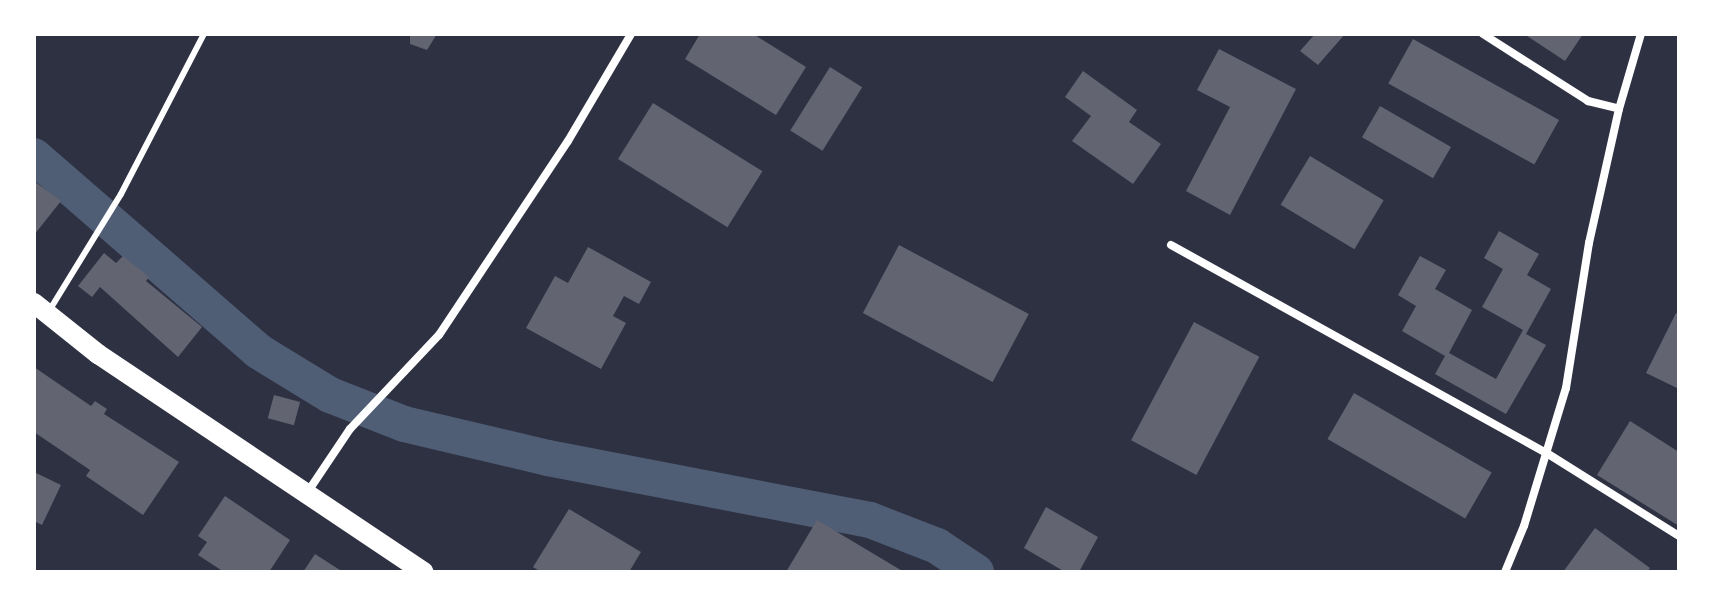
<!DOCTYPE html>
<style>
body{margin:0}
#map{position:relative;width:1713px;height:606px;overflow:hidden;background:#2d3142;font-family:Commissioner,sans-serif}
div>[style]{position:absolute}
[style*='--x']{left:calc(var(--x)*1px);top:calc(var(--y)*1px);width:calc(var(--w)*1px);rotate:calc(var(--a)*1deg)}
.canal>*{height:36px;margin:-18px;padding:0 18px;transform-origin:18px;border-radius:18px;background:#4f5d75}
.building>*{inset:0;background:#626471;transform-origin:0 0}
.service>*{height:6px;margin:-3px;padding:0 3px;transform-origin:3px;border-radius:3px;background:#fff}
.minor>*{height:8px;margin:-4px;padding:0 4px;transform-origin:4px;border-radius:4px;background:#fff}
.primary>*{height:20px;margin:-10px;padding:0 10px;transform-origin:10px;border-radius:10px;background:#fff}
span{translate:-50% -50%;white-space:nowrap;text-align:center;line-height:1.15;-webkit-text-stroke:6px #fff;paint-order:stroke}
.frame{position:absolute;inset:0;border:36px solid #fff;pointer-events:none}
</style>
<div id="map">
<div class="canal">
<div style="--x:34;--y:156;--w:297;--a:41"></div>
<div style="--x:258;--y:351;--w:84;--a:31.4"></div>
<div style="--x:330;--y:395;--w:79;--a:21.4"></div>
<div style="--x:404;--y:424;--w:148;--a:13.3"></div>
<div style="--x:548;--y:458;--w:328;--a:10.9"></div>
<div style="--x:870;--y:520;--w:72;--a:21.2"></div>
<div style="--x:937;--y:546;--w:47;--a:33.7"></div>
</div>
<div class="building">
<div style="clip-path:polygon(410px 34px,437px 34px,427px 50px,410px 44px)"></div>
<div style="clip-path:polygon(700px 34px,753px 34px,806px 67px,776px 115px,685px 59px)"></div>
<div style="clip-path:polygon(1315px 34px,1345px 34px,1318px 65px,1300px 51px)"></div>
<div style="clip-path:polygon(1524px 34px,1583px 34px,1565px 61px)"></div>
<div style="left:1413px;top:39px;width:167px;height:51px;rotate:29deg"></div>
<div style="clip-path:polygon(1219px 49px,1296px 89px,1230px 215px,1186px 191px,1230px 107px,1197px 90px)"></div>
<div style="left:830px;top:67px;width:38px;height:75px;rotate:32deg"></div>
<div style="clip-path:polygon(1083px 71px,1137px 110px,1129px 122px,1161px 144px,1133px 184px,1072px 141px,1091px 116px,1065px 97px)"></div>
<div style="left:653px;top:103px;width:129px;height:66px;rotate:32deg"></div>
<div style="left:1380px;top:106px;width:82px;height:36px;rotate:30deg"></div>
<div style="left:1310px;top:156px;width:86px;height:57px;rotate:31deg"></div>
<div style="clip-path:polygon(34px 181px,61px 201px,34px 235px)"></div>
<div style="clip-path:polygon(1499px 231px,1539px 254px,1527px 275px,1551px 289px,1526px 334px,1546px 345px,1506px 414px,1435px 374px,1445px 356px,1402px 331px,1416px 306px,1398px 295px,1420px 256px,1446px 270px,1435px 289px,1472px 310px,1449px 353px,1496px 379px,1523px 330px,1482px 307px,1503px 269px,1484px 258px)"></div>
<div style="left:899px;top:245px;width:147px;height:77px;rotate:28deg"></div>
<div style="clip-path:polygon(588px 247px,651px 282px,639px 304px,624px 296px,613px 316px,626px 323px,601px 369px,526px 328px,555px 276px,568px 283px)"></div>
<div style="clip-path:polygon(104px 253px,116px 263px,123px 256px,149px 277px,146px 281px,202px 327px,178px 357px,100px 287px,92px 297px,78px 286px)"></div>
<div style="clip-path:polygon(1676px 313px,1679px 315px,1679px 389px,1646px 373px)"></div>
<div style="left:1194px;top:322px;width:74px;height:134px;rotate:28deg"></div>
<div style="clip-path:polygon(34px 367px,91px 406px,95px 401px,107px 409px,104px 414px,179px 462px,143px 515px,86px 476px,90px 470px,34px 432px)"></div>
<div style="left:1354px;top:393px;width:159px;height:53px;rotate:30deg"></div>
<div style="left:274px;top:395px;width:27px;height:24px;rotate:15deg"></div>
<div style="clip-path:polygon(1630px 421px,1679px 452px,1679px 526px,1597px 475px)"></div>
<div style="clip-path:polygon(34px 472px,61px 485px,42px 525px,34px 521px)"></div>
<div style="clip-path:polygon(225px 496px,290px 540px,269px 572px,224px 572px,198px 555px,207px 542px,198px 536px)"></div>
<div style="clip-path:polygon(1046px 507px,1098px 537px,1079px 572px,1065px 572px,1024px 548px)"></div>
<div style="clip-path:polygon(569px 509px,641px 552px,629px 572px,541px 572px,533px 567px)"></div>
<div style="clip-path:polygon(817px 520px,904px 572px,786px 572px)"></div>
<div style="clip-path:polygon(1595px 528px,1650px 568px,1647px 572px,1563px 572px)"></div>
<div style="clip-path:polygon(315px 554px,343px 572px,303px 572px)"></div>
</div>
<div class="service">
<div style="--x:49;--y:311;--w:137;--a:-58.4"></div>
<div style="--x:121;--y:194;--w:180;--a:-62.6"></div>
</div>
<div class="minor">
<div style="--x:1483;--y:34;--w:125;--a:32.5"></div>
<div style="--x:1588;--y:101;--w:32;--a:14"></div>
<div style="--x:1171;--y:245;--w:427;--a:29"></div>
<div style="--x:1545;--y:452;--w:158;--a:32.1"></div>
<div style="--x:307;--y:493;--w:77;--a:-56.1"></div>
<div style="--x:350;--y:429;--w:129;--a:-46.6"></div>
<div style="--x:439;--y:335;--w:233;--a:-56.4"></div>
<div style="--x:568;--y:141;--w:124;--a:-59.5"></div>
<div style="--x:1505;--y:572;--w:50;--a:-67.6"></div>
<div style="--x:1524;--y:526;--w:144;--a:-73.1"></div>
<div style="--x:1566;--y:388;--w:147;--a:-81"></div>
<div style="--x:1589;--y:243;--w:137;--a:-77.4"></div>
<div style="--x:1619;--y:109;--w:78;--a:-73.7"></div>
</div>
<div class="primary">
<div style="--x:34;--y:303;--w:82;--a:38.6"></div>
<div style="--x:98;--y:354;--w:392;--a:33.8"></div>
</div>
<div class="frame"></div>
</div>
